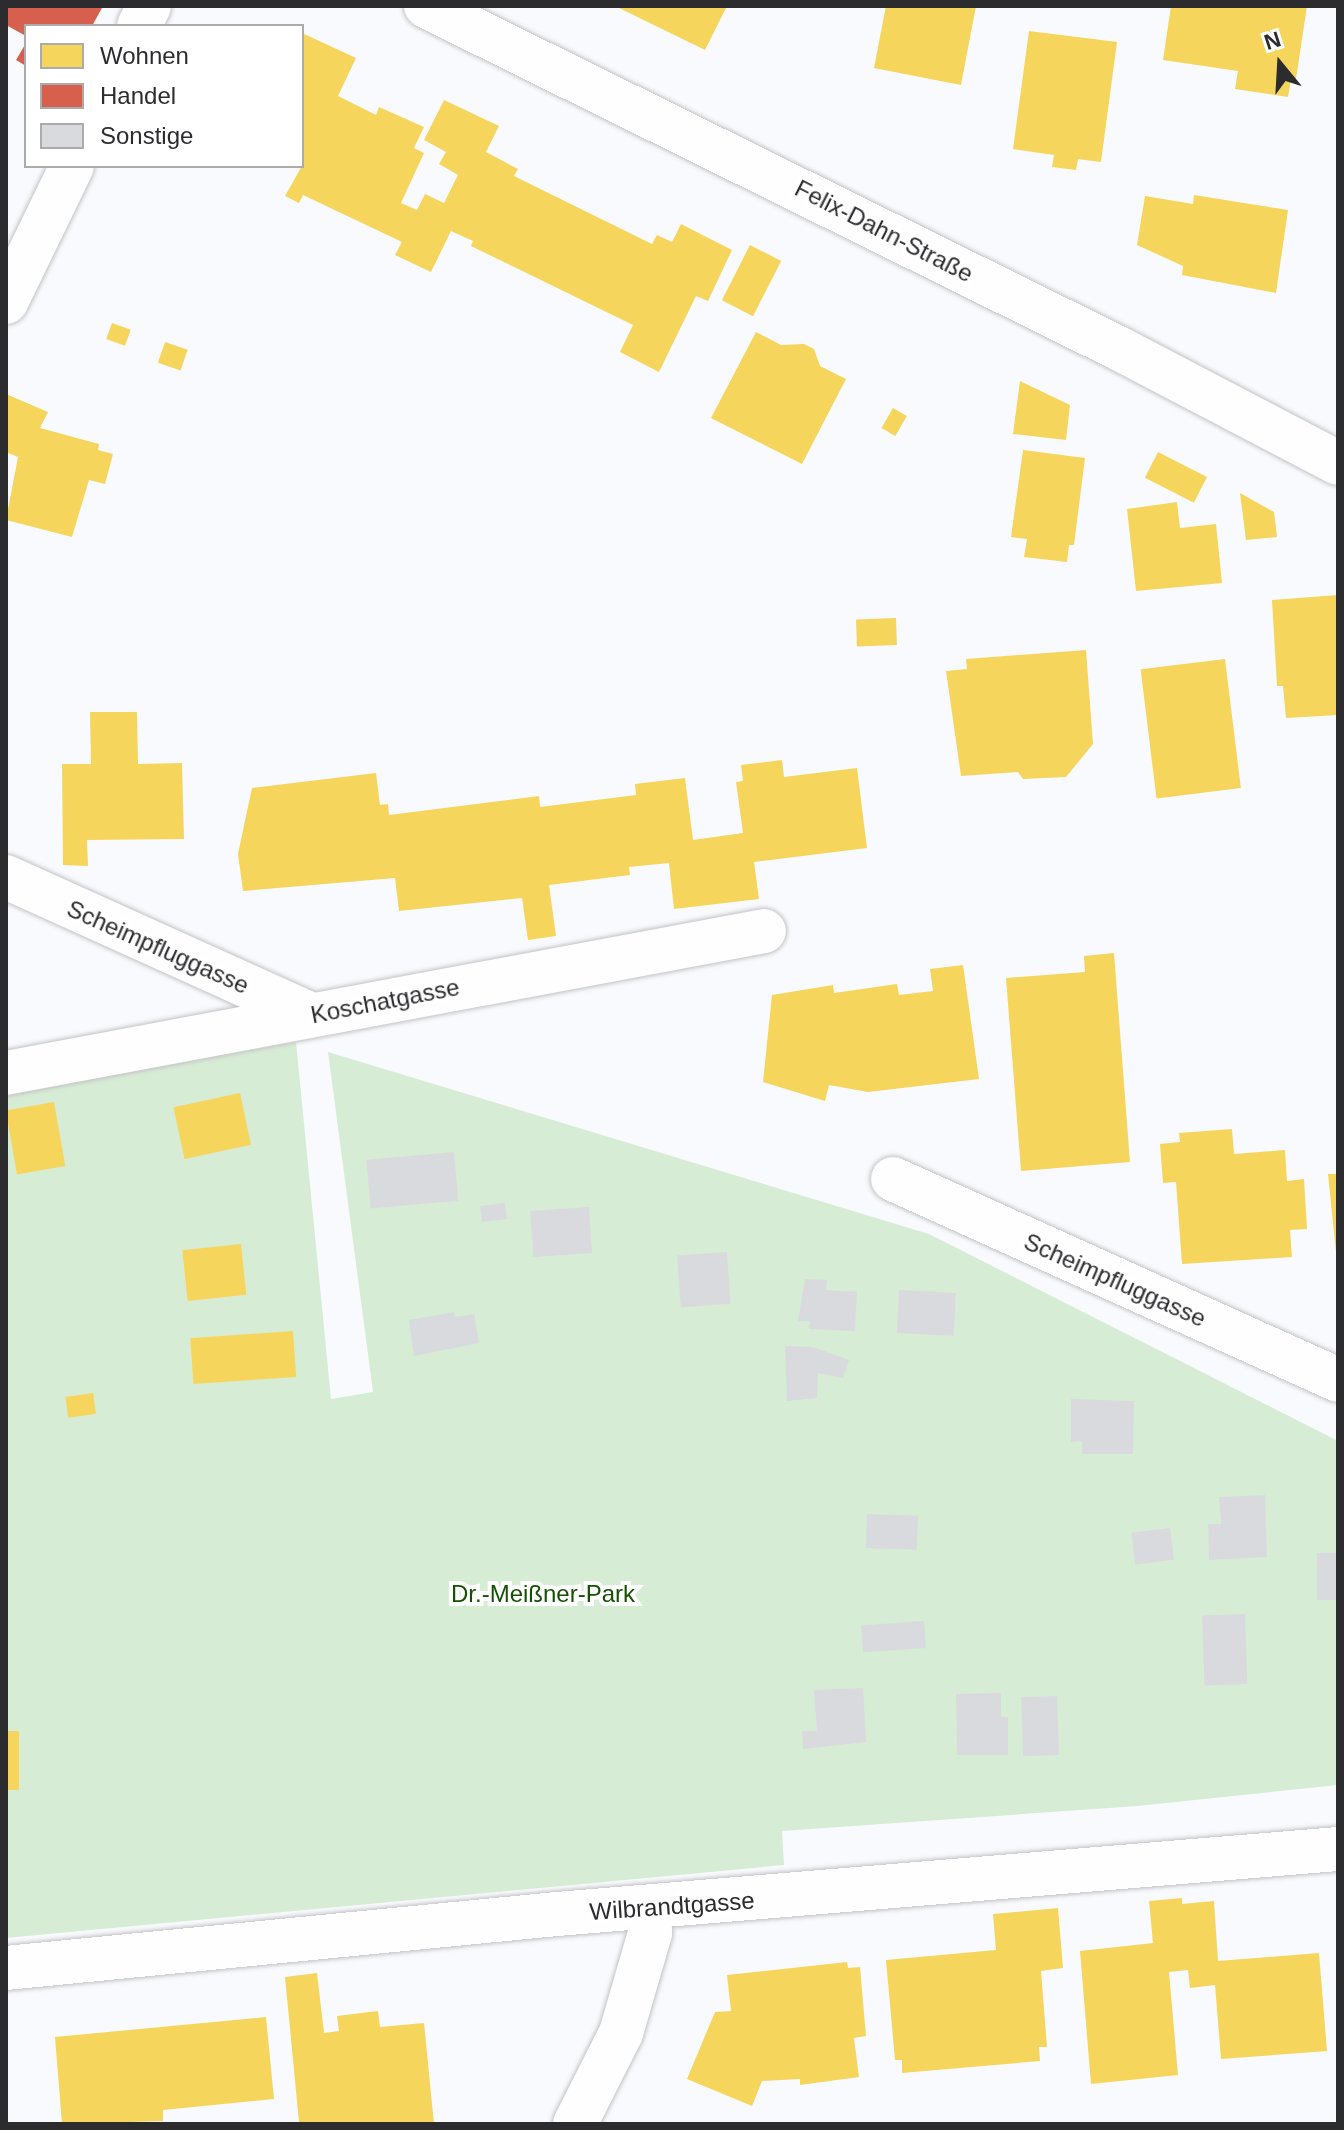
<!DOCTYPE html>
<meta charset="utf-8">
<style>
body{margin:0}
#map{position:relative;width:1344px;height:2130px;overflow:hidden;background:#f9fafd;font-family:Helvetica,sans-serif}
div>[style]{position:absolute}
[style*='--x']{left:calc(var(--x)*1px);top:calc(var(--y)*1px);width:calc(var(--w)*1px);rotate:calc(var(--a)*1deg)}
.green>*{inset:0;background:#d7ecd5}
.homes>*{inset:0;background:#f6d55c;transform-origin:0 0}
.shops>*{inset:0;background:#d6604d}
.building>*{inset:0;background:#d9dadd;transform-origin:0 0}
.roads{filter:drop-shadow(0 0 2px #c2c3c5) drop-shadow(0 0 2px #c2c3c5)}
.minor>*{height:44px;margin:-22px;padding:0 22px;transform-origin:22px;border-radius:22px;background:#fefeff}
.tertiary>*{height:44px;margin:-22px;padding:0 22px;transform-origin:22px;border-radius:22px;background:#fefeff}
span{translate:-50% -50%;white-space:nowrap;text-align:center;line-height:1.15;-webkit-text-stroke:8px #fff;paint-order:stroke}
.street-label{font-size:24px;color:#2c2c2f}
.park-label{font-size:24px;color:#165005}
.frame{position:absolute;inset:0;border:8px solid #2c2c2f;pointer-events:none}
.legend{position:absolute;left:24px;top:24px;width:280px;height:144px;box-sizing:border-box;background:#fff;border:2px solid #ababac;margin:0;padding:10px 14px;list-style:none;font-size:24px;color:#2c2c2f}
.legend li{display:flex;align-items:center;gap:16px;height:40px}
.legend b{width:40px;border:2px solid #ababac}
.north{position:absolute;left:1240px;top:24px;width:80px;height:80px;-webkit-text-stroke:6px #fff;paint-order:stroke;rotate:342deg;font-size:22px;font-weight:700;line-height:32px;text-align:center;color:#2c2c2f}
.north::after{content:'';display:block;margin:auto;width:28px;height:36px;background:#2c2c2f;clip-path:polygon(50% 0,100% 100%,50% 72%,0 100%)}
</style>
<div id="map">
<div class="green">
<div style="clip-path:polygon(296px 1042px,331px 1399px,373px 1392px,328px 1052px,929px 1234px,1338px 1441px,1338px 1785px,1137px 1806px,782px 1831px,784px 1865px,6px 1938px,6px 1094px)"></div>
</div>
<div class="homes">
<div style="clip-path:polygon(615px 6px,727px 6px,705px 50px)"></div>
<div style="clip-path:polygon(886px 6px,976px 6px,961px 85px,874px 68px)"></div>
<div style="clip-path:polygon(1171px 6px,1307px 6px,1296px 79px,1291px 79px,1288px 97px,1235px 89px,1238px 71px,1163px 60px)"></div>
<div style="clip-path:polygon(1029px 31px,1117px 42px,1101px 162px,1078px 159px,1076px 170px,1052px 167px,1054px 155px,1013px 149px)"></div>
<div style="clip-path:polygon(302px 33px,356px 58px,338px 96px,376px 115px,379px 107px,424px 127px,414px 148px,424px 153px,401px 203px,417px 210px,425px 194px,444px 203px,458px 175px,439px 164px,446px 152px,424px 140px,444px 100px,499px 126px,486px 152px,518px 169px,514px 176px,652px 244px,657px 235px,672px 242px,681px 224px,732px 250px,708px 301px,696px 296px,659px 372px,620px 352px,633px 325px,471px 246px,473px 241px,451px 231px,431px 272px,395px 255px,402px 242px,303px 195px,299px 203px,285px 196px,302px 166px)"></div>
<div style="clip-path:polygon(1194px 195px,1288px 210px,1276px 293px,1182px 275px,1183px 266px,1137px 245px,1145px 196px,1193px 204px)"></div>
<div style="left:750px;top:245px;width:35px;height:62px;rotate:27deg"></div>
<div style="left:112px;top:323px;width:20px;height:17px;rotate:20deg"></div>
<div style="clip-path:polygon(756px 332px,781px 345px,804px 344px,814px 349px,820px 366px,846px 379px,802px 464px,711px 418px)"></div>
<div style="left:165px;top:342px;width:24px;height:22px;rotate:19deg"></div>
<div style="clip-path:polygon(1020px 381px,1070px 405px,1066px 440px,1013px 434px)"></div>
<div style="clip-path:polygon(6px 394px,48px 412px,40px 428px,99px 444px,98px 450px,113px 454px,105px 484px,89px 480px,72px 537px,6px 520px,18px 457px,6px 452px)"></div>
<div style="left:893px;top:408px;width:16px;height:23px;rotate:30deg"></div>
<div style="clip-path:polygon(1023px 450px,1085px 458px,1074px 545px,1069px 545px,1067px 562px,1024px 557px,1027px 539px,1011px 537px)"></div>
<div style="left:1158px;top:452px;width:55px;height:29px;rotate:27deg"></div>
<div style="clip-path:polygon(1240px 493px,1274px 512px,1277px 537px,1246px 540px)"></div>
<div style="clip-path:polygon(1177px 502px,1180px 528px,1216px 524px,1222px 583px,1136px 591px,1127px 509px)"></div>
<div style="clip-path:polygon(1338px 595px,1338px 715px,1286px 718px,1283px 686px,1277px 686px,1272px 600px)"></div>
<div style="left:896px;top:618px;width:27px;height:40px;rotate:88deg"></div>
<div style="clip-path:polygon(1086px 650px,1093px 744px,1066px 777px,1023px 779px,1018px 772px,961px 776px,946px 671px,967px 669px,966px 659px)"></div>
<div style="left:1225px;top:659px;width:130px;height:85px;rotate:83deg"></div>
<div style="clip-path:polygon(90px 712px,137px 712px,138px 764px,182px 763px,184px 839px,87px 840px,88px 866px,63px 865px,62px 764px,91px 764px)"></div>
<div style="clip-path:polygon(782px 760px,784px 777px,857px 768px,867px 848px,754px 862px,759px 899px,674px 909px,669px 863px,629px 867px,630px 875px,549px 885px,556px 936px,528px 940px,522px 898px,399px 911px,395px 878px,243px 891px,238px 854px,252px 788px,376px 773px,380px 805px,388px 804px,389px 815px,539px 796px,540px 807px,636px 795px,635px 784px,685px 778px,693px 840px,743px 833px,736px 782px,743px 781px,741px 765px)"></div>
<div style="clip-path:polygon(1114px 953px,1130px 1162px,1021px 1171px,1006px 978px,1085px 972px,1084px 956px)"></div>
<div style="clip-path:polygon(963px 965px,979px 1079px,868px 1092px,829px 1085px,825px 1101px,763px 1082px,772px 995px,833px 985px,834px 993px,897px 984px,899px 995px,933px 991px,930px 969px)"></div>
<div style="left:240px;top:1093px;width:53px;height:68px;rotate:78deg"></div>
<div style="left:54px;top:1102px;width:65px;height:49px;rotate:80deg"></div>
<div style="clip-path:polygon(1232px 1129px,1234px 1154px,1285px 1150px,1287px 1181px,1304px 1179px,1307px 1229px,1290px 1230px,1292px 1257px,1182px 1264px,1176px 1182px,1163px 1183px,1160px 1144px,1180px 1142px,1179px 1133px)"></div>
<div style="clip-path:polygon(1328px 1174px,1338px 1174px,1338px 1252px,1336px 1252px)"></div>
<div style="left:241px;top:1244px;width:51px;height:59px;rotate:84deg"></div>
<div style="left:293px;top:1331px;width:46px;height:103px;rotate:86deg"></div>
<div style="left:93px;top:1393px;width:21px;height:28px;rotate:82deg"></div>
<div style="left:6px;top:1731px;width:13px;height:59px"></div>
<div style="clip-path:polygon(1182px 1898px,1182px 1904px,1214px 1901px,1218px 1961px,1319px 1953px,1327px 2051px,1221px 2059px,1215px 1985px,1190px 1988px,1188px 1970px,1169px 1972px,1178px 2075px,1091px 2084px,1080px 1951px,1153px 1943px,1149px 1901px)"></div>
<div style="clip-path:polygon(1058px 1908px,1063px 1968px,1041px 1971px,1047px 2047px,1039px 2047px,1040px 2061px,902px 2073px,902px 2060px,895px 2060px,886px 1960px,996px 1950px,993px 1914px)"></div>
<div style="clip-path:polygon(847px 1962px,848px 1968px,860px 1967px,866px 2036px,854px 2038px,859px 2077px,800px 2085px,800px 2079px,762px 2081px,752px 2106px,687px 2079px,715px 2012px,731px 2011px,727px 1975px)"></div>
<div style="clip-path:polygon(317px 1973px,324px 2033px,339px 2031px,337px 2016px,378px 2011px,380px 2027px,424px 2023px,434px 2124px,299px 2122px,285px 1977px)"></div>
<div style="clip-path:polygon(266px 2017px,274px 2099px,163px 2110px,163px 2121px,62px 2124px,55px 2037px)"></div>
</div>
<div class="shops">
<div style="clip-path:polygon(6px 6px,99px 6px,102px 8px,92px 26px,26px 26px,26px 36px,6px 25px)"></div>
<div style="clip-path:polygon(26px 43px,26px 66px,16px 60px)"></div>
</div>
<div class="building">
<div style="left:454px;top:1152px;width:49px;height:88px;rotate:85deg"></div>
<div style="left:505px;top:1203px;width:16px;height:25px;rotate:83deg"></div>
<div style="left:589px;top:1207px;width:46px;height:59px;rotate:86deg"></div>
<div style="left:727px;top:1252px;width:52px;height:50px;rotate:86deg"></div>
<div style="clip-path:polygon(805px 1279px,827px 1280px,826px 1290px,857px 1292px,855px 1331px,809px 1329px,810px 1321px,798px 1321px)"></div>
<div style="left:899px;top:1290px;width:57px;height:43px;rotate:3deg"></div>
<div style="clip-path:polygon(454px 1312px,455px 1317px,474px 1314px,479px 1343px,414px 1356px,409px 1320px)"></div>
<div style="clip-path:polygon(785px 1346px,813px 1347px,849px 1360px,843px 1378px,818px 1373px,817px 1398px,787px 1401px)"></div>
<div style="clip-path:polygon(1071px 1399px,1134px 1401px,1133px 1454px,1082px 1454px,1082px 1441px,1071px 1442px)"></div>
<div style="clip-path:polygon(1265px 1495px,1267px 1557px,1209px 1560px,1208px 1524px,1221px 1524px,1219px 1497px)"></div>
<div style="left:867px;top:1514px;width:51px;height:34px;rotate:2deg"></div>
<div style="left:1170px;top:1528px;width:32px;height:39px;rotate:83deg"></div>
<div style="left:1317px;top:1553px;width:21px;height:47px"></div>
<div style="left:1245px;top:1614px;width:70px;height:43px;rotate:88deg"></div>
<div style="left:924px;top:1621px;width:27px;height:63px;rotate:86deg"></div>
<div style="clip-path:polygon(863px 1688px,866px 1742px,803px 1749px,802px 1731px,817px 1731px,814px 1690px)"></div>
<div style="clip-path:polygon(1001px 1693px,1001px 1717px,1008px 1717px,1008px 1755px,957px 1755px,956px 1694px)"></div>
<div style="left:1057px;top:1696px;width:59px;height:36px;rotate:88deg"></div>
</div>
<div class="roads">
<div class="minor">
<div style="--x:139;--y:26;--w:22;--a:-63"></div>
<div style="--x:6;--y:302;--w:151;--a:-64.1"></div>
<div style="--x:6;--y:877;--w:335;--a:24.3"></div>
<div style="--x:6;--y:1073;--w:771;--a:-10.61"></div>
<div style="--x:893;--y:1179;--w:488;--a:24.3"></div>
<div style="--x:6;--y:1968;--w:554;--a:-5.6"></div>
<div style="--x:557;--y:1914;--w:784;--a:-4.76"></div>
<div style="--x:575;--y:2124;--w:102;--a:-63.2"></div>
<div style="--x:621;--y:2033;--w:104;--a:-73.8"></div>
<div style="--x:650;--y:1933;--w:25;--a:-92"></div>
</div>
<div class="tertiary">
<div style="--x:426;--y:6;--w:774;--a:26.3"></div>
<div style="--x:1120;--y:349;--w:246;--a:27.6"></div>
</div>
</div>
<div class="street-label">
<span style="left:884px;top:231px;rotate:27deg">Felix-Dahn-Straße</span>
<span style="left:158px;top:947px;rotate:24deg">Scheimpfluggasse</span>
<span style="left:385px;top:1001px;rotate:-11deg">Koschatgasse</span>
<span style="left:1115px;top:1280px;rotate:24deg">Scheimpfluggasse</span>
<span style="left:672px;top:1906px;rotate:-4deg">Wilbrandtgasse</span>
</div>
<div class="park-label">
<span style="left:543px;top:1594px">Dr.-Meißner-Park</span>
</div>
<div class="frame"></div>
<ul class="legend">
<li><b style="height:22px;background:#f6d55c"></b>Wohnen</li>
<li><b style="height:22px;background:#d6604d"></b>Handel</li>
<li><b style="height:22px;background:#d9dadd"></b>Sonstige</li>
</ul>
<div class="north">N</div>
</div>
